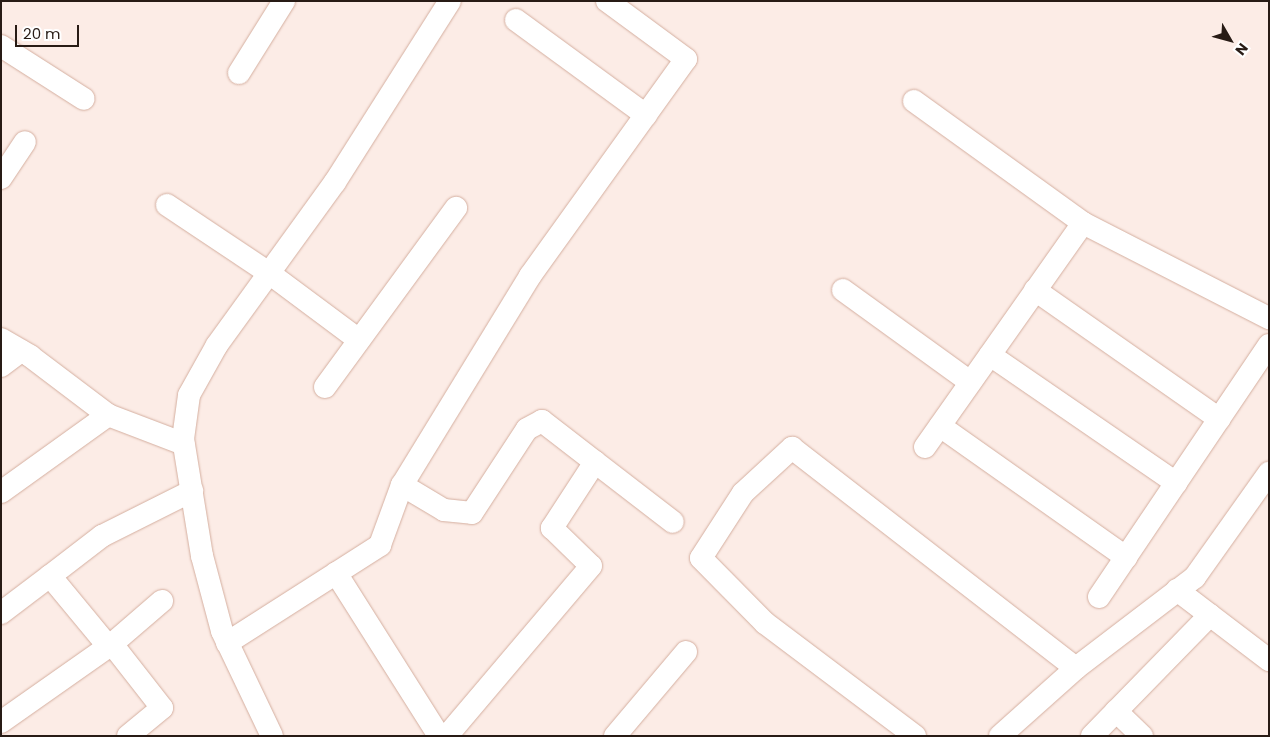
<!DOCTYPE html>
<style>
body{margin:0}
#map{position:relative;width:1270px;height:737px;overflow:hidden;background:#fcece6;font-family:Poppins,sans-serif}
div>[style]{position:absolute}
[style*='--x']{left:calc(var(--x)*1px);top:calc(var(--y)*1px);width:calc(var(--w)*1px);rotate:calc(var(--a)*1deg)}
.roads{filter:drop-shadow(0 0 1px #d4ae9f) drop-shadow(0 0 1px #d4ae9f)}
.street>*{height:22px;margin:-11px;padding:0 11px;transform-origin:11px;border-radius:11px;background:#fff}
span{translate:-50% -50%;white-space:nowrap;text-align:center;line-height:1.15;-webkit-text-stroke:4px #fff;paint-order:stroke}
.frame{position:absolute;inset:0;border:2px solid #281b15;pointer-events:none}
.north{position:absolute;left:1205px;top:15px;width:50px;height:50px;-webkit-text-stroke:4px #fff;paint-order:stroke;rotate:128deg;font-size:14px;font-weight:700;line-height:20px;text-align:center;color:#281b15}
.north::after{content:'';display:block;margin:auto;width:18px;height:22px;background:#281b15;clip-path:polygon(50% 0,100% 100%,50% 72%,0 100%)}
.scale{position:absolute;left:15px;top:25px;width:64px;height:22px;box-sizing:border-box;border:2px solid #281b15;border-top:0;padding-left:6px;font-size:15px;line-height:18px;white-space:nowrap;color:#281b15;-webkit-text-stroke:4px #fff;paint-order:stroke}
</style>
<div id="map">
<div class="roads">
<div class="street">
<div style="--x:516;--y:20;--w:161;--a:36.2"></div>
<div style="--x:1;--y:46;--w:98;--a:32.6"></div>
<div style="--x:239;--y:73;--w:85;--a:-58"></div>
<div style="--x:914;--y:101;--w:208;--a:35.8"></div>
<div style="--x:1;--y:178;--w:43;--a:-56.3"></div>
<div style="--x:167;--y:205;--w:123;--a:33.7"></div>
<div style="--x:269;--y:273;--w:112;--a:36.7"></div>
<div style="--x:843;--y:290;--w:157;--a:35.9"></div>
<div style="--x:1035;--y:290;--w:225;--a:35"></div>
<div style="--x:1;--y:339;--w:34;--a:30"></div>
<div style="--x:30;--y:356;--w:98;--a:37.1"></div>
<div style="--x:108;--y:415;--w:81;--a:20.9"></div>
<div style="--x:990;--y:355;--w:226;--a:34.5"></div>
<div style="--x:1;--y:366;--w:25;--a:-37"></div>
<div style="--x:325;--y:387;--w:222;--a:-53.8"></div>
<div style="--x:940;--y:426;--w:228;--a:35.2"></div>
<div style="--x:925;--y:447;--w:274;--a:-54.8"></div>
<div style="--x:1083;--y:223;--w:209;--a:27.1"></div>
<div style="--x:595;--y:462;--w:98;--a:37.6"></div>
<div style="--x:402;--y:485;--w:49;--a:30.8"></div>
<div style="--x:444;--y:510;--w:28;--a:6"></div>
<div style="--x:472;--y:513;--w:100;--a:-56.8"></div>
<div style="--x:527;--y:429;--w:17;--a:-28"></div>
<div style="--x:542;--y:421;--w:67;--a:37.7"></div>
<div style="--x:595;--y:462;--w:79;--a:123.1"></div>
<div style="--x:552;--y:528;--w:54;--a:44.3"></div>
<div style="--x:591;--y:566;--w:223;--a:130.3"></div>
<div style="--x:1;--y:492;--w:132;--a:-35.7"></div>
<div style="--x:336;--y:573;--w:193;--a:57.7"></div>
<div style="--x:1177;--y:590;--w:116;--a:37.3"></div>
<div style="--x:1099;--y:597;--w:304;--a:-56"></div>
<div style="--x:1;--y:613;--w:61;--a:-37.1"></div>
<div style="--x:227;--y:643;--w:182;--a:-32.6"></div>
<div style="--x:380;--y:545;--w:64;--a:-69.9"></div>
<div style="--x:402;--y:485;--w:245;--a:-58.5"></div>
<div style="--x:530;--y:276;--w:267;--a:-54.3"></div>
<div style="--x:686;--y:59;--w:98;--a:-143.7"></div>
<div style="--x:112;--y:644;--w:81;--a:52"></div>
<div style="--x:162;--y:708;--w:44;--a:140.5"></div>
<div style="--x:108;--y:646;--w:91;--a:-129.6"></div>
<div style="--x:50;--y:576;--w:66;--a:-37.6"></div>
<div style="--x:102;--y:536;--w:101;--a:-26.6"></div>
<div style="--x:1116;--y:711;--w:36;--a:44"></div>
<div style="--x:1;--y:722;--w:136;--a:-35.1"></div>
<div style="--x:112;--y:644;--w:66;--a:-40.7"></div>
<div style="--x:272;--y:736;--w:116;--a:-115.5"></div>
<div style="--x:222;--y:631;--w:78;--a:-104.9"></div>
<div style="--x:202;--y:556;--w:119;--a:-99.2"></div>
<div style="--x:183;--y:439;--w:44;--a:-82.2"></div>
<div style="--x:189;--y:395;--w:57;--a:-60.8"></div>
<div style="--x:217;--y:345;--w:201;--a:-54.1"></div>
<div style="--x:335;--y:182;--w:214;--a:-57.6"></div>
<div style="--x:615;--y:736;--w:110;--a:-49.8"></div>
<div style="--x:915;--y:736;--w:188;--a:-143"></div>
<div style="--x:765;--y:623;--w:91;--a:-134.6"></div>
<div style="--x:701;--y:558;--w:77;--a:-57.1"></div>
<div style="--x:743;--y:493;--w:67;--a:-42.6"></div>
<div style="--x:792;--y:448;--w:359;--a:37.8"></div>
<div style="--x:1000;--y:736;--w:102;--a:-41.8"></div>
<div style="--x:1076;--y:668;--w:150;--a:-37.4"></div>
<div style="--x:1195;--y:577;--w:128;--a:-54.6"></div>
<div style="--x:1092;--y:736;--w:169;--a:-45.7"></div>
</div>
</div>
<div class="frame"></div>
<div class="north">N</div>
<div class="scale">20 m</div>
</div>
